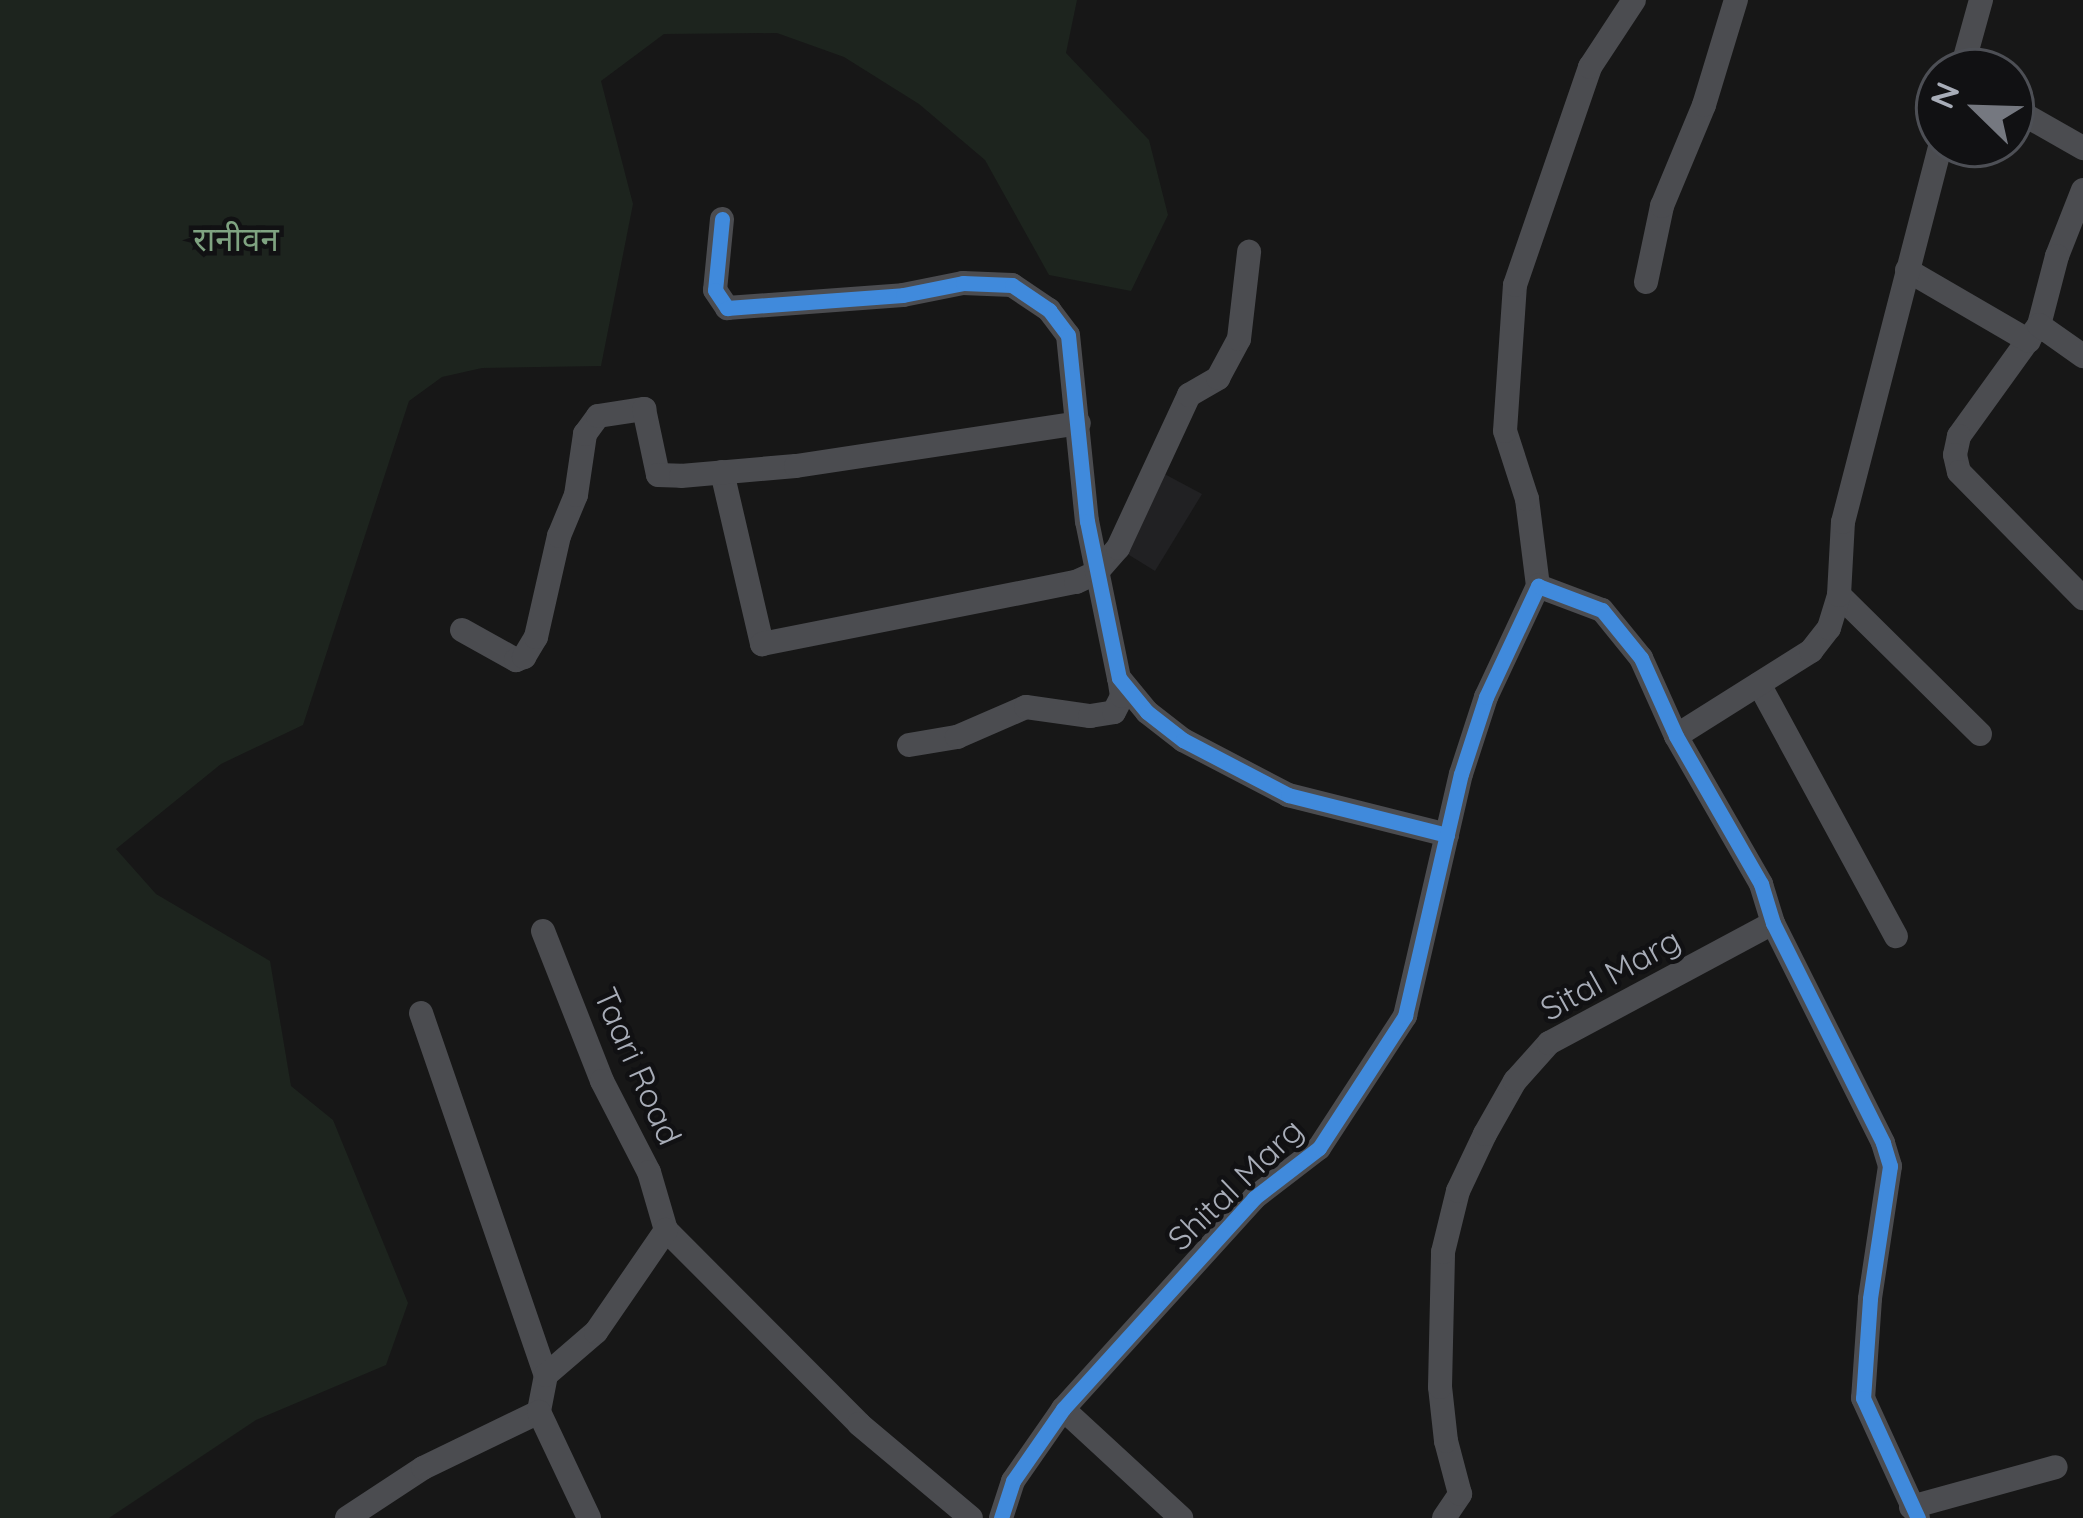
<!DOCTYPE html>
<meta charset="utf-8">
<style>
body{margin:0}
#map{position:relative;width:2083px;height:1518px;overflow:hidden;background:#171717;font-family:Quicksand,"Noto Sans Devanagari",sans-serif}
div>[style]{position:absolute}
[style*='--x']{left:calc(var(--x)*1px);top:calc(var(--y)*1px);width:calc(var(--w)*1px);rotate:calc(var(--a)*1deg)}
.built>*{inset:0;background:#212123}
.green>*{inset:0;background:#1d241e}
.street>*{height:24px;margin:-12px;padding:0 12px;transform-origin:12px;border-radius:12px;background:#4b4c50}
.cycleway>*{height:15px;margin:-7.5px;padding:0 7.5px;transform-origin:7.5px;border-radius:7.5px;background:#408adc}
span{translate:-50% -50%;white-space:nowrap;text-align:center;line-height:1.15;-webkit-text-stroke:9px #111113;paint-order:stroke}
.park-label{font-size:33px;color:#7fa381}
.street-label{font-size:33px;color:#a8adb8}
.north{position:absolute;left:1915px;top:48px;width:120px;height:120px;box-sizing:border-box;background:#111113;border:3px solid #4d4f55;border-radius:50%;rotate:293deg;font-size:33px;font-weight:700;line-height:48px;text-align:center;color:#a8adb8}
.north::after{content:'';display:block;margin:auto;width:42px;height:54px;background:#757880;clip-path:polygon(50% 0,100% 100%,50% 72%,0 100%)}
</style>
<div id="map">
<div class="built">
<div style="clip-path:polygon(1157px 470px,1202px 494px,1155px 571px,1121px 550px)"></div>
</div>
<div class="green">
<div style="clip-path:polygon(0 0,1077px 0,1066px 53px,1149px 140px,1168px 215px,1131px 291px,1049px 275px,985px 160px,919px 104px,844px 57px,777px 33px,664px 34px,601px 81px,633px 204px,601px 366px,482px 368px,442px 377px,409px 401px,303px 725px,221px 764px,116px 849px,156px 894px,270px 961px,291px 1086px,333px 1120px,408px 1303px,386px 1365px,256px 1420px,109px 1518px,0 1518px)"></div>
</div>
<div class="street">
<div style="--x:1961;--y:72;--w:75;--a:-74.5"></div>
<div style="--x:2011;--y:107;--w:83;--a:29.7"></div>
<div style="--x:2083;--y:190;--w:71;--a:111.5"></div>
<div style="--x:2057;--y:256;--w:71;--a:104.6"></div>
<div style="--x:2039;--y:325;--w:137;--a:125.8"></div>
<div style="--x:1959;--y:436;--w:19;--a:102"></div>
<div style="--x:1955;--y:455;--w:17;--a:77"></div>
<div style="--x:1959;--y:472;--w:177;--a:45.5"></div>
<div style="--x:722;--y:219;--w:71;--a:95.6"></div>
<div style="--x:715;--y:290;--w:22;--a:56"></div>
<div style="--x:727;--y:308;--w:176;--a:-4.2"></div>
<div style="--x:903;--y:295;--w:61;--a:-11.3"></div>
<div style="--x:963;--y:283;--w:49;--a:2.3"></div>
<div style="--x:1012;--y:285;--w:45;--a:34"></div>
<div style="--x:1049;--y:310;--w:31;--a:53"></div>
<div style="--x:1068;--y:335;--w:187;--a:84.2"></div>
<div style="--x:1087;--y:521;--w:160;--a:78.5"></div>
<div style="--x:1119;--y:678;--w:44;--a:50.5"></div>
<div style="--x:1147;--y:712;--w:46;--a:37.9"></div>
<div style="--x:1183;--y:740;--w:119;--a:27.6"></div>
<div style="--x:1288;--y:795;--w:164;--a:14.1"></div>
<div style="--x:1907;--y:270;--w:141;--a:30.2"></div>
<div style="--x:1646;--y:282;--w:78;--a:-78.1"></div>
<div style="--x:1662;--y:206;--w:109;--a:-67.4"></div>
<div style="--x:1704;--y:105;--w:110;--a:-73.1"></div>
<div style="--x:2039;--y:325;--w:54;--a:35.2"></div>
<div style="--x:722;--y:472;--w:177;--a:76.9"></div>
<div style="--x:762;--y:644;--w:320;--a:-11.2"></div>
<div style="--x:1076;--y:582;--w:23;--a:-25"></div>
<div style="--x:1097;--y:572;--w:32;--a:-49"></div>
<div style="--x:1118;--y:548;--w:169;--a:-65.1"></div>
<div style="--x:1189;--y:395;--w:34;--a:-30"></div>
<div style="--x:1218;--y:378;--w:44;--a:-61.7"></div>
<div style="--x:1239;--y:339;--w:88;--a:-83.4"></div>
<div style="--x:1538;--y:586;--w:68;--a:20.6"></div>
<div style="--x:1602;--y:610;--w:62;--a:50.9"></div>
<div style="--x:1641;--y:658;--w:85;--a:65.8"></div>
<div style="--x:1676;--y:736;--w:171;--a:60.1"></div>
<div style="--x:1761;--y:884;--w:41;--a:72.9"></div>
<div style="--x:1773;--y:923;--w:246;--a:63.4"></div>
<div style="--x:1883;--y:1143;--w:24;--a:73"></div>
<div style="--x:1890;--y:1166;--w:134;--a:98.6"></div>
<div style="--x:1870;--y:1299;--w:99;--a:94"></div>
<div style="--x:1863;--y:1398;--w:132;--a:65.4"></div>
<div style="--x:1538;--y:586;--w:88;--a:-97.2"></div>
<div style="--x:1527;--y:499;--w:71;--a:-107.9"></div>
<div style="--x:1505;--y:431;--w:146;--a:-86.1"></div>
<div style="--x:1515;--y:285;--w:231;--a:-71"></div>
<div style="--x:1590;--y:67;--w:80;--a:-56.7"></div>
<div style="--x:1839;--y:595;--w:198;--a:44.6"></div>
<div style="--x:462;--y:630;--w:62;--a:29.1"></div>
<div style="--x:516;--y:660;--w:9;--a:-21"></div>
<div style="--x:524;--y:657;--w:23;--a:-59"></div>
<div style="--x:536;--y:637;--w:104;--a:-77.2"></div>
<div style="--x:559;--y:536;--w:44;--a:-67.5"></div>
<div style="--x:576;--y:495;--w:62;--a:-81.6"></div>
<div style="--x:585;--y:434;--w:22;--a:-54"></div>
<div style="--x:598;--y:416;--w:47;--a:-8.7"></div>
<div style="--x:644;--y:409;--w:67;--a:78"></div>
<div style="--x:658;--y:475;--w:23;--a:2"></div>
<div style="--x:681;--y:476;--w:115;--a:-5"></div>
<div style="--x:796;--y:466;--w:286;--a:-8.6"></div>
<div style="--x:1759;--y:684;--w:287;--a:61.5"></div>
<div style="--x:1676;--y:736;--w:160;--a:-32.2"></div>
<div style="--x:1811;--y:651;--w:29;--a:-52"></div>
<div style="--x:1829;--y:628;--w:34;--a:-73"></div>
<div style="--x:1839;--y:595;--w:73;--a:-86.9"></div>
<div style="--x:1843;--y:522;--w:390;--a:-75.5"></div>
<div style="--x:909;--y:745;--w:49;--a:-9.5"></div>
<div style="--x:957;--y:737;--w:75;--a:-23.5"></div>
<div style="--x:1026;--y:707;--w:65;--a:8"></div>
<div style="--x:1090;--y:716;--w:24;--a:-9"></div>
<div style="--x:1114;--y:712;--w:18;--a:-63"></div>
<div style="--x:1122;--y:696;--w:18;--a:-99"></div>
<div style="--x:543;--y:931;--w:161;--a:68.5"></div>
<div style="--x:602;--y:1081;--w:102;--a:62.7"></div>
<div style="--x:649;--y:1172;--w:60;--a:73.7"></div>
<div style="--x:421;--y:1013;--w:383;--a:71"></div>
<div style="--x:546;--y:1375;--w:38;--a:101"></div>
<div style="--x:666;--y:1230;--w:274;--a:45.1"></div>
<div style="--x:859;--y:1424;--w:146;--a:40"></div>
<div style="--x:546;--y:1375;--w:66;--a:-40.7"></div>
<div style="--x:596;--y:1332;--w:124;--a:-55.5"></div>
<div style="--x:1063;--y:1409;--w:161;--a:42.7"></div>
<div style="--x:1911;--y:1507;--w:150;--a:-15.4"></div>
<div style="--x:347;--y:1518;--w:91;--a:-33.3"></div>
<div style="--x:423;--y:1468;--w:129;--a:-25.8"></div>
<div style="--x:539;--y:1412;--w:117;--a:64.7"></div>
<div style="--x:1001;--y:1518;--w:39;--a:-72"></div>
<div style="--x:1013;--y:1481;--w:88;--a:-55.2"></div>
<div style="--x:1063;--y:1409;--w:285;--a:-47.8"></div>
<div style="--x:1254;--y:1198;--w:82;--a:-37.6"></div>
<div style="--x:1319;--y:1148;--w:158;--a:-56.9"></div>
<div style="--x:1405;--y:1016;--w:248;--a:-77"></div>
<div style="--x:1461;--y:774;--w:81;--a:-72"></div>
<div style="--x:1486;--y:697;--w:123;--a:-64.9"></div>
<div style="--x:1444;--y:1518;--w:29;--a:-56"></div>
<div style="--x:1460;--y:1494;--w:55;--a:-104.8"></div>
<div style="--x:1446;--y:1441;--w:54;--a:-96.3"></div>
<div style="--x:1440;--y:1387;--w:135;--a:-88.7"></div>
<div style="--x:1443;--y:1252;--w:63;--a:-76.2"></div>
<div style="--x:1458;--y:1191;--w:63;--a:-64.7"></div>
<div style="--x:1485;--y:1134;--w:61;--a:-60.5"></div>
<div style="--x:1515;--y:1081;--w:51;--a:-48.2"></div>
<div style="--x:1549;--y:1043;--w:254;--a:-28.2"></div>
</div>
<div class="cycleway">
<div style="--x:722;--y:219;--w:71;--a:95.6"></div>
<div style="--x:715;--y:290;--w:22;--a:56"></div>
<div style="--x:727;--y:308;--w:176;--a:-4.2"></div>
<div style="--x:903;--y:295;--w:61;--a:-11.3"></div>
<div style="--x:963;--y:283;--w:49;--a:2.3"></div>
<div style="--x:1012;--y:285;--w:45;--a:34"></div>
<div style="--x:1049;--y:310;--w:31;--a:53"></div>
<div style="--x:1068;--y:335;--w:187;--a:84.2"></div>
<div style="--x:1087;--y:521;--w:160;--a:78.5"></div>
<div style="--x:1119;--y:678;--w:44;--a:50.5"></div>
<div style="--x:1147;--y:712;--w:46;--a:37.9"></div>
<div style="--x:1183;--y:740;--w:119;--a:27.6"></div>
<div style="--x:1288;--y:795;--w:164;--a:14.1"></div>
<div style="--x:1001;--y:1518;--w:39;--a:-72"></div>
<div style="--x:1013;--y:1481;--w:88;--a:-55.2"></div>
<div style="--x:1063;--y:1409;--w:285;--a:-47.8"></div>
<div style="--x:1254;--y:1198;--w:82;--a:-37.6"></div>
<div style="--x:1319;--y:1148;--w:158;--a:-56.9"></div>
<div style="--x:1405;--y:1016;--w:248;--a:-77"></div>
<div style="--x:1461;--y:774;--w:81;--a:-72"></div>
<div style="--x:1486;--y:697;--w:123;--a:-64.9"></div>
<div style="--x:1538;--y:586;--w:68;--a:20.6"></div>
<div style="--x:1602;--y:610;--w:62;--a:50.9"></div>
<div style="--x:1641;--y:658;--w:85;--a:65.8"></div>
<div style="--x:1676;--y:736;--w:171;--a:60.1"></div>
<div style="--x:1761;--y:884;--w:41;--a:72.9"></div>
<div style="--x:1773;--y:923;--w:246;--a:63.4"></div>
<div style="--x:1883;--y:1143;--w:24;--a:73"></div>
<div style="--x:1890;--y:1166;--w:134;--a:98.6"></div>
<div style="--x:1870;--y:1299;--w:99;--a:94"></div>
<div style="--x:1863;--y:1398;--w:132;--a:65.4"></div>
</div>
<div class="park-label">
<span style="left:236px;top:239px">रानीवन</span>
</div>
<div class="street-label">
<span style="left:1610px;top:974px;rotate:-29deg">Sital Marg</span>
<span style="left:638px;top:1066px;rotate:66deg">Taari Road</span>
<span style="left:1235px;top:1184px;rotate:-44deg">Shital Marg</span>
</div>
<div class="north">N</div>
</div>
